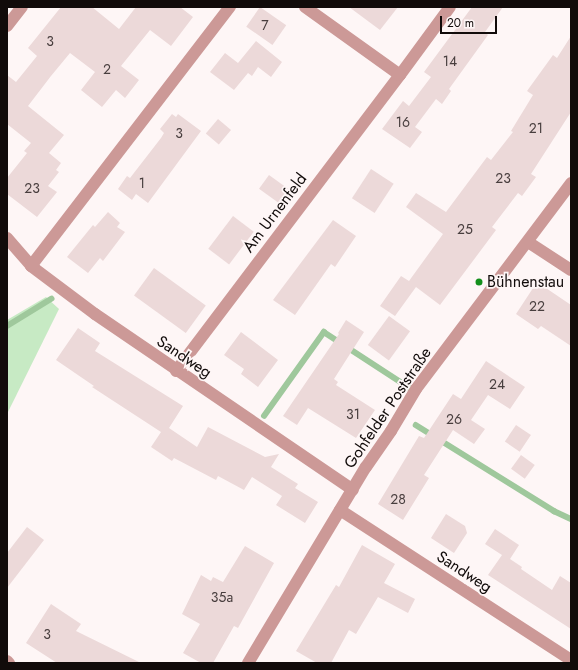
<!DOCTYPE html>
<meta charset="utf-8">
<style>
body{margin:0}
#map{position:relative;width:578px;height:670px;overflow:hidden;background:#fef6f6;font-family:Jost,sans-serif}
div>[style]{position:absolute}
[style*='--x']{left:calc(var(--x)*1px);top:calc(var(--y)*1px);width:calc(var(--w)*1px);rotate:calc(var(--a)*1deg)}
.green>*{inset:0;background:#c7eac4}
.stream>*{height:5.5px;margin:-2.75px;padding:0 2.75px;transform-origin:2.75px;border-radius:2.75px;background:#9fc89c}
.building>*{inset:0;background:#ecd9d9;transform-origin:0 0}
.minor>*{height:12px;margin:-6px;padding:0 6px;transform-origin:6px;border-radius:6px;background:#cc9997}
.dots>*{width:11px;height:11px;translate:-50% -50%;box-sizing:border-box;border:2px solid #fef6f6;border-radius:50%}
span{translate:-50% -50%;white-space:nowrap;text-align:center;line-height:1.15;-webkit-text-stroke:3.5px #fef6f6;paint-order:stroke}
.number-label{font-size:14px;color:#483e3e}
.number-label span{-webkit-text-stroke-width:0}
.street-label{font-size:16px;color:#110b0a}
.poi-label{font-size:16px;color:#110b0a}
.left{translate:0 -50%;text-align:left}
.frame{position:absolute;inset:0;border:8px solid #110b0a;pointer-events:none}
.scale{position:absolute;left:440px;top:16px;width:57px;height:18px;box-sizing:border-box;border:2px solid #110b0a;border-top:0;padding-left:5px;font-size:12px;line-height:14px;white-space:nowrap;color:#110b0a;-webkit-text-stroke:3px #fef6f6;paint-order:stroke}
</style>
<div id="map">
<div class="green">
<div style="clip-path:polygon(46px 297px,59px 309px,7px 414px,7px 320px)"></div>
</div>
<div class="stream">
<div style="--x:7;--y:326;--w:52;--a:-31.5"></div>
<div style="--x:264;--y:416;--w:103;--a:-54.5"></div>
<div style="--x:324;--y:332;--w:103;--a:33.1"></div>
<div style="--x:416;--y:425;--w:163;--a:31.9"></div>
<div style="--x:554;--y:511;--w:19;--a:25"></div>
</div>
<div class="building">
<div style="clip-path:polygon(61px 7px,92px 7px,119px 29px,136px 7px,180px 7px,193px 17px,171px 46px,150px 30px,121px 66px,139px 80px,125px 98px,116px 90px,102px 107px,81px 90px,95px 72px,70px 53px,51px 76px,28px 106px,64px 135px,49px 153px,61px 163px,56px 170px,59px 172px,48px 186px,57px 192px,37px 217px,7px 194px,7px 178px,27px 153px,24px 151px,31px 143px,7px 124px,7px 75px,16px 82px,37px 56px,28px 48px)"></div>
<div style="left:260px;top:7px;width:32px;height:24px;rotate:35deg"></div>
<div style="clip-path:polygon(349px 7px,398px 7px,380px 30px)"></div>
<div style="clip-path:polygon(472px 7px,503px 7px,485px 32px,488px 35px,449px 89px,451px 91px,442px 104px,436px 99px,415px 127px,422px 132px,410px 148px,382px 129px,403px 101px,409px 106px,431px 77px,424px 72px)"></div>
<div style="clip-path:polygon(571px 36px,571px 112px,531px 174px,536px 177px,522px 196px,518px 193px,492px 227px,496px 230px,440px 305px,416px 287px,395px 316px,380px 306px,401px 276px,409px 281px,443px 234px,406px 207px,416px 193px,446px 212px,487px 157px,491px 160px,513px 132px,511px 131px,533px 95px,527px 91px,553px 55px,557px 58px)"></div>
<div style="clip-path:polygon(256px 41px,282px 62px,271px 77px,258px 67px,252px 76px,248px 73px,234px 90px,210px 72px,225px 53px,238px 63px)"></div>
<div style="clip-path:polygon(172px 114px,176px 117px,178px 114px,201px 131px,148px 203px,136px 194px,132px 200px,118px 189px,127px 176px,130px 178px,161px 138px,164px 133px,160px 129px)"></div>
<div style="left:218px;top:119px;width:17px;height:19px;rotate:40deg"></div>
<div style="left:371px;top:169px;width:27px;height:35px;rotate:33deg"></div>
<div style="left:269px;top:175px;width:24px;height:17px;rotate:36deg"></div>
<div style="clip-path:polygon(108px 212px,120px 223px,117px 227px,125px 232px,103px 261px,100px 258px,88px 273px,67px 257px,93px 225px,95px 227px)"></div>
<div style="left:233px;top:216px;width:26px;height:41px;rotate:37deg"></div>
<div style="clip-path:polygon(333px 220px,356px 236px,335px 267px,331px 264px,295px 315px,273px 300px)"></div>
<div style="left:154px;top:268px;width:64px;height:34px;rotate:36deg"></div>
<div style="clip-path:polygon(537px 282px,571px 305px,571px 346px,541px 326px,538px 329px,516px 314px)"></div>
<div style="left:389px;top:316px;width:26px;height:36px;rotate:36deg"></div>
<div style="clip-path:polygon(346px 320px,364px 332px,334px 379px,338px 382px,336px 385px,375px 410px,356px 438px,308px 408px,297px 425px,283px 416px,339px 334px,338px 333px)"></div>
<div style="clip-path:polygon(78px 328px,100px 343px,95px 351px,183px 406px,169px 428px,197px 447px,208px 427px,265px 457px,279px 454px,271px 467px,298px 484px,295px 488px,318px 502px,305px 523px,276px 505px,282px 496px,252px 477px,244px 490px,218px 476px,216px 480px,174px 458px,172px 461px,151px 447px,161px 432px,92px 387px,94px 386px,56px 360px)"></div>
<div style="clip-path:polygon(241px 332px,278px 360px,258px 387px,241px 374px,244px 369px,224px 355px)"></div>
<div style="clip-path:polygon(486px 361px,525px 387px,510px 409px,488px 395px,471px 420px,485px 429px,474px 444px,453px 430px,424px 475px,429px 478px,403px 520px,378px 504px,419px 436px,424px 438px,453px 394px,461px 399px)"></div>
<div style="left:516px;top:425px;width:18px;height:20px;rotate:34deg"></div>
<div style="left:521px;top:455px;width:17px;height:17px;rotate:36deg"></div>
<div style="clip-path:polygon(446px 514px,465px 526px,467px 533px,454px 553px,431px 538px)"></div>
<div style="clip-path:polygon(27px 527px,44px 540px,7px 588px,7px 553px)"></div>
<div style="clip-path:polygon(495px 529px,519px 545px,510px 559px,522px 567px,521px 569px,552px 590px,560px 576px,571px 583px,571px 629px,488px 575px,502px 555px,485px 544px)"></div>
<div style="clip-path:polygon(362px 545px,395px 564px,384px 583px,415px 599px,408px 613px,378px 597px,356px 634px,349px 630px,331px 663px,317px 663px,296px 651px,336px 585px,339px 587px)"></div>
<div style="clip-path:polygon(245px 546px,274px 563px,238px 628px,234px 626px,213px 663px,201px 663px,183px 653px,200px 624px,182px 614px,201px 575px,211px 581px,213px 577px,223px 582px)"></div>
<div style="clip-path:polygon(51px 604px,81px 624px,76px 631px,141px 663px,57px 663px,26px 643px)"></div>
</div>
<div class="minor">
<div style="--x:7;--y:26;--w:24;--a:-52"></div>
<div style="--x:400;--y:75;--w:84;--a:-53.7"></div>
<div style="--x:7;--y:238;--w:37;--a:49"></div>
<div style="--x:31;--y:266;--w:80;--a:36.9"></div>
<div style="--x:95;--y:314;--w:312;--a:34.3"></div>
<div style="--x:528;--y:242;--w:51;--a:33.1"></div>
<div style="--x:31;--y:266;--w:327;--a:-52.5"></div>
<div style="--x:176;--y:371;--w:371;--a:-52.9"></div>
<div style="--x:400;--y:75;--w:117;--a:-144.4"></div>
<div style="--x:340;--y:510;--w:275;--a:33"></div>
<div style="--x:7;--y:661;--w:3;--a:45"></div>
<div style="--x:248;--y:663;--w:229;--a:-59"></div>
<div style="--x:366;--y:467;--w:44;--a:-55.2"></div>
<div style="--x:391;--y:431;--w:49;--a:-59.2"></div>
<div style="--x:416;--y:389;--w:258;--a:-53"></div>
</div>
<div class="dots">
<div style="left:479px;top:282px;background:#148f1c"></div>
</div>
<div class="number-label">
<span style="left:265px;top:25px">7</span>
<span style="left:50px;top:41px">3</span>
<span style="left:450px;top:61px">14</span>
<span style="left:107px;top:69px">2</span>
<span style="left:403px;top:122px">16</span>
<span style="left:536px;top:128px">21</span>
<span style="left:179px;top:133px">3</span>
<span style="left:503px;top:178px">23</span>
<span style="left:142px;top:183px">1</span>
<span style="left:32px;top:188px">23</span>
<span style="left:465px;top:229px">25</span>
<span style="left:537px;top:306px">22</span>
<span style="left:497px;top:384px">24</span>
<span style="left:353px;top:414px">31</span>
<span style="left:454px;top:419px">26</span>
<span style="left:398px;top:499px">28</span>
<span style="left:222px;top:597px">35a</span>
<span style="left:47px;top:634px">3</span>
</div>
<div class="street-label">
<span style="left:275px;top:213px;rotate:-53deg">Am Urnenfeld</span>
<span style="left:184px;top:357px;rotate:34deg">Sandweg</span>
<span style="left:388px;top:408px;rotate:-56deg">Gohfelder Poststraße</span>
<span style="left:464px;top:572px;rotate:33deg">Sandweg</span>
</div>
<div class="poi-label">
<span class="left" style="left:487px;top:282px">Bühnenstau</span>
</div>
<div class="frame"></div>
<div class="scale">20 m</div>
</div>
